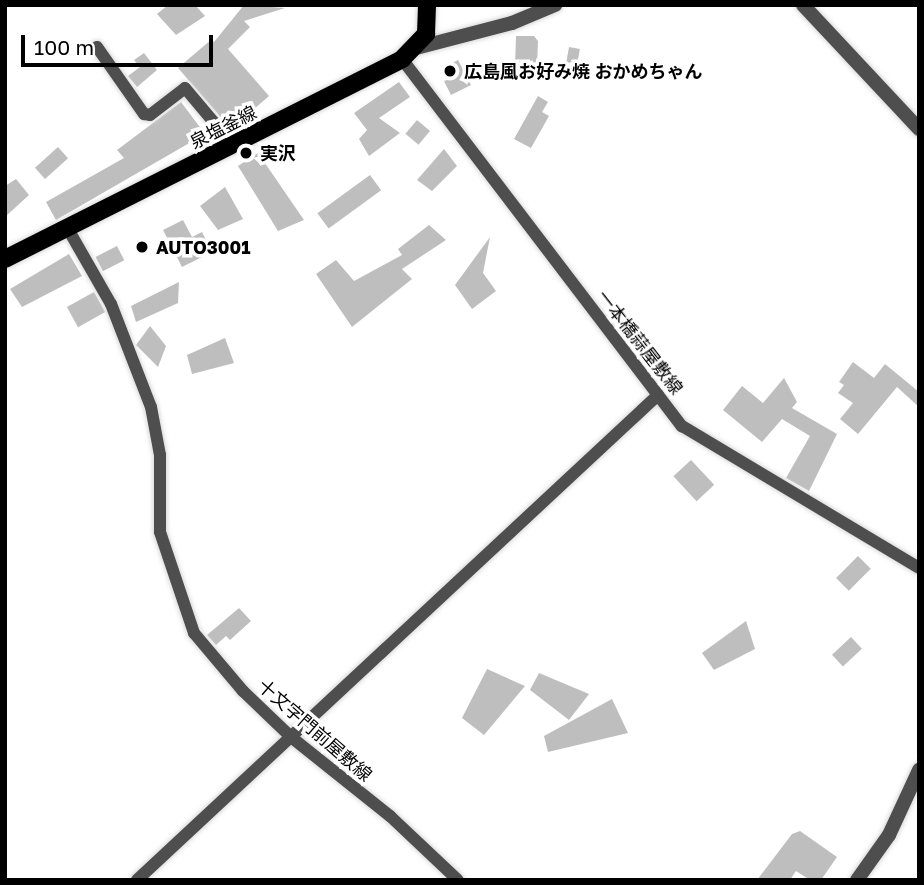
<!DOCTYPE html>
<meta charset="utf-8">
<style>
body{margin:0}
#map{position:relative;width:924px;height:885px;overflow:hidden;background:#fff;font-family:"Golos Text","Noto Sans JP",sans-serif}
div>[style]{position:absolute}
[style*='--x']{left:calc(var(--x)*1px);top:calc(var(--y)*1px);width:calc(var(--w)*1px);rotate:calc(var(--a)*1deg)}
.building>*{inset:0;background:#bebebe;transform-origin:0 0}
.roads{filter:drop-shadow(0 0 2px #dbdbdb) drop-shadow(0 0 2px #dbdbdb)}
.minor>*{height:12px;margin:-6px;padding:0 6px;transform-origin:6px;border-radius:6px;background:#4e4e4e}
.tertiary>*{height:14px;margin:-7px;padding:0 7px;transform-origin:7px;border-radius:7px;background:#4e4e4e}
.primary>*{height:18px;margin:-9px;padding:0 9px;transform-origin:9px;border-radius:9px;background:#000}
.dots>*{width:19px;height:19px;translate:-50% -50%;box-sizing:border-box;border:4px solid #fff;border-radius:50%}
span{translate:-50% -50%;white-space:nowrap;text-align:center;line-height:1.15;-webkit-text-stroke:7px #fff;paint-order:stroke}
.poi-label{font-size:18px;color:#000;font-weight:700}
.left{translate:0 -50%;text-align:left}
.street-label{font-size:18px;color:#000}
.frame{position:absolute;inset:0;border:7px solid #000;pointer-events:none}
.scale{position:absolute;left:21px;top:35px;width:192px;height:32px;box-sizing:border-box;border:4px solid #000;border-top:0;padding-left:9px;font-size:21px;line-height:24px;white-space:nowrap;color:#000;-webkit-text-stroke:5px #fff;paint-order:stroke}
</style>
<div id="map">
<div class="building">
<div style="clip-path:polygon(168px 5px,195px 5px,205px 16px,176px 35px,157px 14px)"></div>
<div style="clip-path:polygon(244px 5px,285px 8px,244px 21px,250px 27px,228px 49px,269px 96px,231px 129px,178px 68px,212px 39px,214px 42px)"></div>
<div style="clip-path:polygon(516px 36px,534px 36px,538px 41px,537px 66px,515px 66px)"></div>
<div style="left:569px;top:47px;width:11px;height:25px;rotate:10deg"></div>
<div style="clip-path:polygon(144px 53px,157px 70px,137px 87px,128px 76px,140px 67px,134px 60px)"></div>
<div style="clip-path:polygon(458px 60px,471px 85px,451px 95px,444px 81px,450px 79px,444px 67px)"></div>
<div style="clip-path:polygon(399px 82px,410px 97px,379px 118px,400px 133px,369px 156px,359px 139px,367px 130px,354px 113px)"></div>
<div style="clip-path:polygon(538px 96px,548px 102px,542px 112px,549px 116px,531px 148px,514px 139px)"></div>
<div style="clip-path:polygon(181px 102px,205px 134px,56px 220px,46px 202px,124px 158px,117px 150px)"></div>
<div style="left:417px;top:120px;width:17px;height:18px;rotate:40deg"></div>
<div style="left:58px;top:147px;width:15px;height:31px;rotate:48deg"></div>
<div style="clip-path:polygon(444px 149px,457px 166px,432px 191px,417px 180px)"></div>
<div style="clip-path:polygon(258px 153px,304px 220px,278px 231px,238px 166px)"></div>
<div style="left:370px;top:175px;width:19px;height:65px;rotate:54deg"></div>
<div style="clip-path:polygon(16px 179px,29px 195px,5px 217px,5px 186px)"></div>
<div style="clip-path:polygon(225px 187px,243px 219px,218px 230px,200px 206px)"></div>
<div style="clip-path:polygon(183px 220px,192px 237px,202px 232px,212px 252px,182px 267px,163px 230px)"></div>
<div style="clip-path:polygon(429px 225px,446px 240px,402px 269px,412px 279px,352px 327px,316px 274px,336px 260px,354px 281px,402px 255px,398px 249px)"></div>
<div style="clip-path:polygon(490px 237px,483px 273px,496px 291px,472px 309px,455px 285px)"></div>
<div style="left:117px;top:246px;width:16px;height:24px;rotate:63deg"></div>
<div style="clip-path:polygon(69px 254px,82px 276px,22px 307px,10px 289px)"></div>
<div style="clip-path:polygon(179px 282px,178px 303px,136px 322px,131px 306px)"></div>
<div style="left:94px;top:292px;width:23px;height:31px;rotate:61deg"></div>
<div style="clip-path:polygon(150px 326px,166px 346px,158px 367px,136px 345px)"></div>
<div style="clip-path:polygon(225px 338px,234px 363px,192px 374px,187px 355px)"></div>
<div style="clip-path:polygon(853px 362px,874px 378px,885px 364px,919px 392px,919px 407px,897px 387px,858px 434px,840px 419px,853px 403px,838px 393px,844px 385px,839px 382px)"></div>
<div style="clip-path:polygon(784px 378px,797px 402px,792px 408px,837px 434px,809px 491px,786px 478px,810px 436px,782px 419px,762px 442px,723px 410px,742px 386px,763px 403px)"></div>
<div style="left:691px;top:460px;width:34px;height:24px;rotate:47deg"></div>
<div style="left:858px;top:556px;width:18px;height:31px;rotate:45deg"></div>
<div style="clip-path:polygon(239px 608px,251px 621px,230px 640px,226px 636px,216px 645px,207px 635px)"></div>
<div style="clip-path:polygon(746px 621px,755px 649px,714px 670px,702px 653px)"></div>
<div style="left:851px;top:637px;width:16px;height:26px;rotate:47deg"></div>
<div style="clip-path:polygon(487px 669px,525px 686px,484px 735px,462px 718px)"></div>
<div style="clip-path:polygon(539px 673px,589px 694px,569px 720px,530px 690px)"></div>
<div style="clip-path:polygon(612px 699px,628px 733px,548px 752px,544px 736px)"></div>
<div style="clip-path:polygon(800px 831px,837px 857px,821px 880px,810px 880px,796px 871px,790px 880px,757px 880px,792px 834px)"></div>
</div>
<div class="roads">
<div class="minor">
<div style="--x:97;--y:47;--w:82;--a:55"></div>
<div style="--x:144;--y:114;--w:6;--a:9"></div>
<div style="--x:150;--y:115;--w:44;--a:-37.6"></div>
<div style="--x:185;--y:88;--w:75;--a:49.9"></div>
<div style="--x:402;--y:59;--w:462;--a:52.7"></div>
<div style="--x:682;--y:426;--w:276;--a:30.9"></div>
<div style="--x:68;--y:229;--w:86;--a:60.2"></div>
<div style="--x:111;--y:304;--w:110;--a:68.8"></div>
<div style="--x:151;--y:407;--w:49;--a:79.4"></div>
<div style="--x:160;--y:455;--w:77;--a:90"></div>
<div style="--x:160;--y:532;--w:107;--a:71.4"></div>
<div style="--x:194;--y:633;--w:76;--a:49.8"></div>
<div style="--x:243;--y:691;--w:66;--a:43.8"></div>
<div style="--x:291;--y:737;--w:127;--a:38.6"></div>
<div style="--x:390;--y:816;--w:93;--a:43.3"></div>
<div style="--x:137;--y:880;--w:712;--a:-42.95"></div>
</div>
<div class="tertiary">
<div style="--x:803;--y:5;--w:170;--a:46.9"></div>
<div style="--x:416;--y:48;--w:99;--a:-14.6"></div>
<div style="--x:512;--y:23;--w:47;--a:-22.7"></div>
<div style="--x:857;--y:880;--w:55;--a:-54.6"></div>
<div style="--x:889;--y:835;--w:72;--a:-65.2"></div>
</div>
<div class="primary">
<div style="--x:5;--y:259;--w:445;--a:-26.7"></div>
<div style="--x:402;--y:59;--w:35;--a:-46"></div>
<div style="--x:426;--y:34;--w:29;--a:-88"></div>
</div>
</div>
<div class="dots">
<div style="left:450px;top:71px;background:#000"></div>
<div style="left:246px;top:153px;background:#000"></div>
<div style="left:142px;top:247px;background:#000"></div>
</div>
<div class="poi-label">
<span class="left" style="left:464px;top:71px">広島風お好み焼 おかめちゃん</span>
<span class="left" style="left:260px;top:153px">実沢</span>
<span class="left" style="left:156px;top:247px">AUTO3001</span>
</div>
<div class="street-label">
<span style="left:223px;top:127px;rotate:-27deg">泉塩釜線</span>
<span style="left:640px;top:342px;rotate:52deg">一本橋蒜屋敷線</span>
<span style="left:315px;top:730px;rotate:41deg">十文字門前屋敷線</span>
</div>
<div class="frame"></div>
<div class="scale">100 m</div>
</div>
